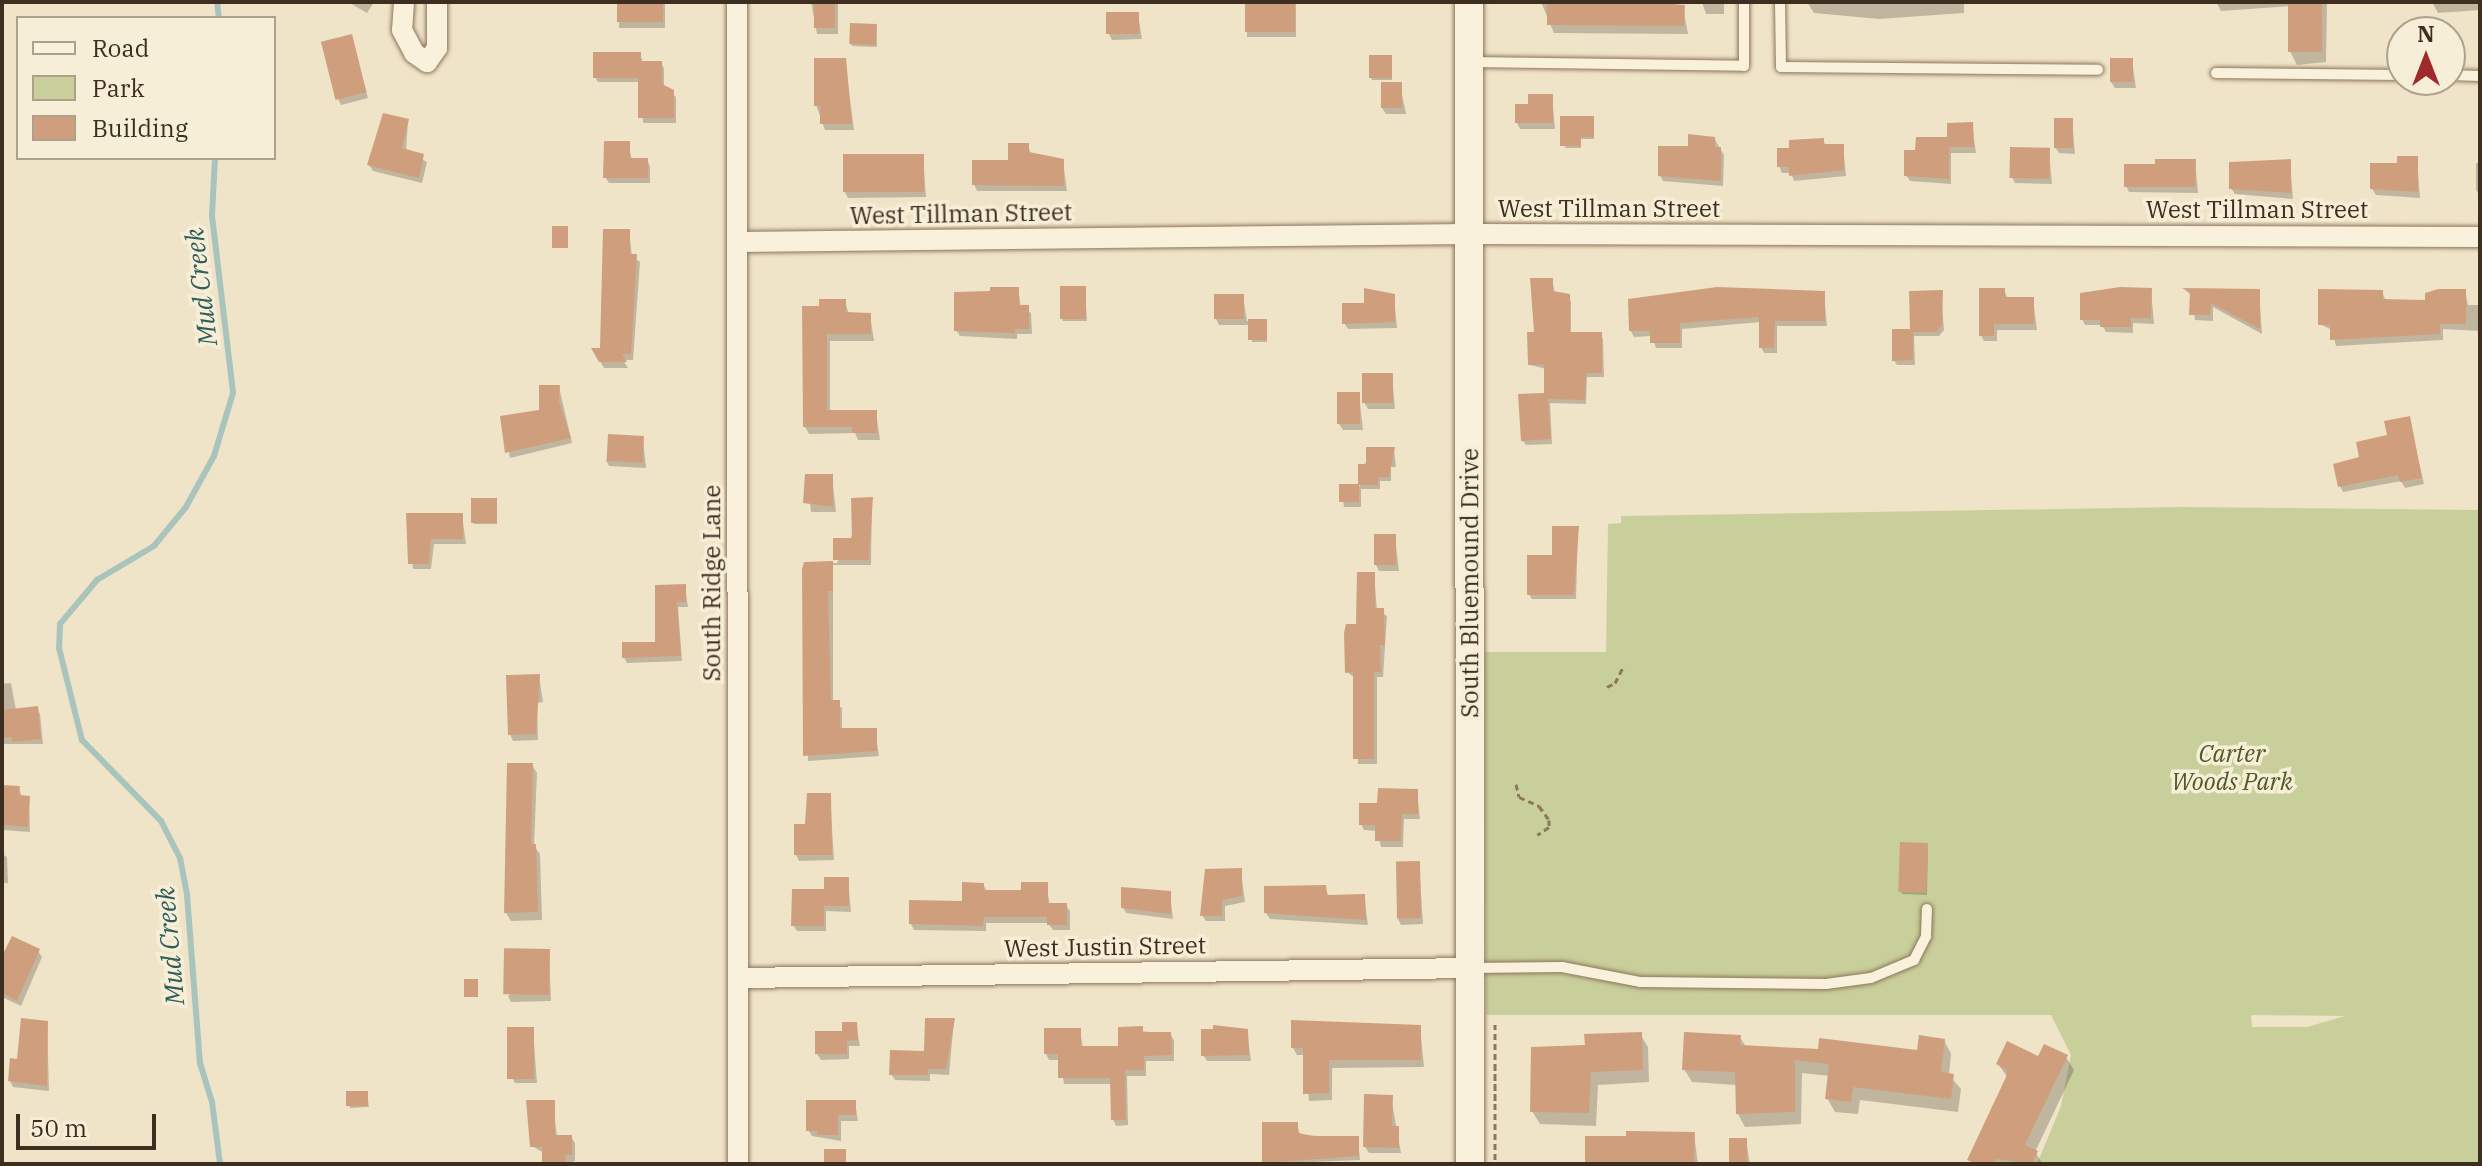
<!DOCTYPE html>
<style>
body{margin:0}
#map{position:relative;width:2482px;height:1166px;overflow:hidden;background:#f0e4c8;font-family:"IBM Plex Serif",serif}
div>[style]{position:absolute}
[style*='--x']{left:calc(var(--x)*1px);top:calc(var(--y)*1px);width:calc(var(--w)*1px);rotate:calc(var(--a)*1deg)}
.green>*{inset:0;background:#c9cf9b}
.shadow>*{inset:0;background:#0003;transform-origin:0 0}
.stream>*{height:6px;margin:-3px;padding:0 3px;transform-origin:3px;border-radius:3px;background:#a9c4bc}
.building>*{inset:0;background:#cf9f7d;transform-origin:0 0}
.path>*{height:3px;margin-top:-1.5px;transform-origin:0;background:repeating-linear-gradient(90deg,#8d765c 0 6px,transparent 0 10px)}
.roads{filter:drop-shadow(0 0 2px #8d765c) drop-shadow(0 0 2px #8d765c)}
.service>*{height:10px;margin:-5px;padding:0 5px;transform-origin:5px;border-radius:5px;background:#faf1dc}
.minor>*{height:20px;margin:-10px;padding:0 10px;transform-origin:10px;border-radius:10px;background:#faf1dc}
.secondary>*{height:28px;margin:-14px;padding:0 14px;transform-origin:14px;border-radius:14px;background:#faf1dc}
span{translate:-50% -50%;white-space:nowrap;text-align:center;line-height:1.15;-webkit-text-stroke:7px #f7eed8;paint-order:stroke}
.street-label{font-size:24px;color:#3d2e20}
.park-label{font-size:24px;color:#4d5a26;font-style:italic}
.water-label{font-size:26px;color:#2f5d5a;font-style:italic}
.frame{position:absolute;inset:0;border:4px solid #3d2e20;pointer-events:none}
.legend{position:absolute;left:16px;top:16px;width:260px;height:144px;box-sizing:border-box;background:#f7eed8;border:2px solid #ada18e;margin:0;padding:10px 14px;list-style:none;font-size:24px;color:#3d2e20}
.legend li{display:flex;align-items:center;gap:16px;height:40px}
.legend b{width:40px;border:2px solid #ada18e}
.north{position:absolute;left:2386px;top:16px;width:80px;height:80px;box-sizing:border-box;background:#f7eed8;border:2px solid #ada18e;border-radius:50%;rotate:0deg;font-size:22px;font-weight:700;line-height:32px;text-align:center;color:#3d2e20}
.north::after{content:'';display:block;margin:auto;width:28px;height:36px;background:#9e2a2b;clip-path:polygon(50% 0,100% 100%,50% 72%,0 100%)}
.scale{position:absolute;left:16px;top:1114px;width:140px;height:36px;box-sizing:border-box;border:4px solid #3d2e20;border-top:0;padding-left:10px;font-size:24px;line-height:28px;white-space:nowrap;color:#3d2e20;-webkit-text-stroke:6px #f7eed8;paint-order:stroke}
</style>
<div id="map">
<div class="green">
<div style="clip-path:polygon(evenodd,2180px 507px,2480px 510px,2480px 1164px,2037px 1164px,2061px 1106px,2071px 1055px,2051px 1015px,1486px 1015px,1485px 652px,1606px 652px,1608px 524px,1621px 523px,1621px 516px,2180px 507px,2251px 1016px,2252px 1015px,2345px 1016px,2307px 1027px,2252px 1027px,2251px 1016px)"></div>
</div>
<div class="shadow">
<div style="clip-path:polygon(348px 2px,374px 2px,367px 13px)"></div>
<div style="left:619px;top:2px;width:46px;height:26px"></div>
<div style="clip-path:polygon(811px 2px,838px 2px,838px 34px,817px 34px)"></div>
<div style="left:1247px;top:2px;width:49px;height:35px"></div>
<div style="clip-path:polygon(1370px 2px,1403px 2px,1403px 4px)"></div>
<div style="clip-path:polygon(1541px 2px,1683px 7px,1688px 34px,1554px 33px)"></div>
<div style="clip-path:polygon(1702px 2px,1724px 2px,1724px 14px,1706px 14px)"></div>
<div style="clip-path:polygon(1807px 2px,1964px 2px,1964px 13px,1879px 19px,1814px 13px)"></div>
<div style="clip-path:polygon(2216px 2px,2327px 2px,2326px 62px,2297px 65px,2290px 51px,2290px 6px,2221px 11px)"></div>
<div style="clip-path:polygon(2432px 2px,2480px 2px,2480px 10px,2438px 13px)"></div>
<div style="clip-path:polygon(1138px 14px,1142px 39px,1112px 40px,1109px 34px)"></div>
<div style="clip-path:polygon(876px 26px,877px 47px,852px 46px,851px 44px)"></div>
<div style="clip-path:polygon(351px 36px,368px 98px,341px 105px,338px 99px)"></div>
<div style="clip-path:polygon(640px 54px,643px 63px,661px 63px,664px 68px,664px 87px,676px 97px,676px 123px,643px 123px,640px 82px,598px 82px,595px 77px)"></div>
<div style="clip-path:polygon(1392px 59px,1392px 80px,1372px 80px,1371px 78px)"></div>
<div style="clip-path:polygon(845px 60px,854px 130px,825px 130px,816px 105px)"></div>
<div style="clip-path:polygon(2132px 60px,2136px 88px,2115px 88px,2111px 82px)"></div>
<div style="clip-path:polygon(1400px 84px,1406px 114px,1386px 114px,1382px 108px)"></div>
<div style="clip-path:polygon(1552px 96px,1555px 129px,1520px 129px,1517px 123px,1530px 106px)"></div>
<div style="clip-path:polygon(1594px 120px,1594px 139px,1581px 139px,1581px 148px,1564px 148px)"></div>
<div style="clip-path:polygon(2072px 120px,2075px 154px,2059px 153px,2055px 147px)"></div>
<div style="clip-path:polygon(408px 121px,406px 151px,427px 162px,422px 183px,373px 171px,369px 165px)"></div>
<div style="clip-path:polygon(1972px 124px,1976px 153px,1951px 153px,1951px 184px,1910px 181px,1906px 175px,1916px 152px)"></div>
<div style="clip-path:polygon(1714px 138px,1724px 155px,1723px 186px,1663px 181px,1660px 175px,1690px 148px)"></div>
<div style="clip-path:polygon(1823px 140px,1826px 146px,1843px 146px,1846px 176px,1794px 181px,1791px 173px,1782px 173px,1779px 166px)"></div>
<div style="clip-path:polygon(628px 143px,632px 160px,647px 160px,650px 166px,650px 183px,609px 183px,605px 177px)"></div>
<div style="clip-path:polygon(1028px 145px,1031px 154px,1063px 161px,1067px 191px,977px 191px,974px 184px)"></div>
<div style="clip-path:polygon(2049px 150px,2052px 184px,2015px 183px,2012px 177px)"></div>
<div style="clip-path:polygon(923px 156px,926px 197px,848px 198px,845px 192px)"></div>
<div style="clip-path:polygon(2417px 158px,2420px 198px,2376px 195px,2372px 189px,2399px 165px)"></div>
<div style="clip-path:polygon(2195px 161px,2198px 193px,2129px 192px,2126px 186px,2126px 166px)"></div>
<div style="clip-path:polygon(2290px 161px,2293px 199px,2235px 194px,2231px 188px)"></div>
<div style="clip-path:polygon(2476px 163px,2480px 163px,2480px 196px,2476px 190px)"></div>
<div style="clip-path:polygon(629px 231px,632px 256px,640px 262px,633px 360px,623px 360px,628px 368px,604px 368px,594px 350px,602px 350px)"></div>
<div style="clip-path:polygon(1552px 280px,1555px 293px,1571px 301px,1571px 334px,1601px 334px,1603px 339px,1604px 377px,1587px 377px,1586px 404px,1550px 403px,1552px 444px,1526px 445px,1523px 441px,1546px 395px,1546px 369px,1530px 365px)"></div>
<div style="clip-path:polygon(1085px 288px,1087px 321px,1063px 321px,1062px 318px)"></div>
<div style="clip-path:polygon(1018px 289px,1021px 307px,1031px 313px,1032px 334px,1017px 334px,1017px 339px,960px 336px,956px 330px,992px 293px)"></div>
<div style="clip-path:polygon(1366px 290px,1394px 296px,1397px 328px,1348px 329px,1344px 323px,1366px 305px)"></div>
<div style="clip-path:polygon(2004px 290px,2008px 299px,2033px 299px,2037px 330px,1997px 330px,1997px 341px,1984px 341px,1981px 335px)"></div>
<div style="clip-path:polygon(2151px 290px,2154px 324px,2133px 323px,2133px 333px,2106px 332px,2102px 325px,2085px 325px,2082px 319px)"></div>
<div style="clip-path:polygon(2185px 290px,2259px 291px,2262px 334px,2213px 307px,2213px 321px,2195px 320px,2192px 296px)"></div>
<div style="clip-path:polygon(2465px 291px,2468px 305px,2480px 305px,2480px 331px,2443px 329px,2443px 340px,2336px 346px,2332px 330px,2320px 324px,2382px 292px,2386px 301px,2427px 302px)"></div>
<div style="clip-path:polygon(1941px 292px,1944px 330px,1939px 336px,1914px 336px,1915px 365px,1897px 365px,1894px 360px)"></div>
<div style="clip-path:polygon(1824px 293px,1827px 326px,1777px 326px,1777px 353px,1764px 353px,1761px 347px,1761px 322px,1682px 329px,1682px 348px,1656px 348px,1652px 336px,1634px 337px,1631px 331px)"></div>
<div style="clip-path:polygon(1243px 296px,1247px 321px,1267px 323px,1267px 342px,1252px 342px,1250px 325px,1219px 325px,1216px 319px)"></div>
<div style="clip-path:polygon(845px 301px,849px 315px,870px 315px,874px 341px,830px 341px,830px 412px,876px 412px,880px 440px,858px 440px,855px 433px,809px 434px,805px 427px,821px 308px)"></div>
<div style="clip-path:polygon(1392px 375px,1395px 409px,1368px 409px,1364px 402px)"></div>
<div style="clip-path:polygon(559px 387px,572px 443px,510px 458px,502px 418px,541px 412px)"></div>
<div style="clip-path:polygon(1359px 394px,1363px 430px,1343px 430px,1339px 424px)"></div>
<div style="clip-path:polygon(2409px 418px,2424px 484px,2405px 488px,2401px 481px,2343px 492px,2340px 486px,2361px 459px)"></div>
<div style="clip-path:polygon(643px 438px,646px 468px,609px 466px,606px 460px)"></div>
<div style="clip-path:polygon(1394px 449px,1396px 467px,1391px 467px,1391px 481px,1380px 481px,1380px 489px,1361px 489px,1361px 507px,1344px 507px,1341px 486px,1360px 486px,1360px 466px)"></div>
<div style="clip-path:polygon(807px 476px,832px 476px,836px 512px,811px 512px)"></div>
<div style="clip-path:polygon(872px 499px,871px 565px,833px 565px,833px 702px,842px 708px,842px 730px,875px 730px,879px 756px,808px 761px,806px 564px,837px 563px)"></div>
<div style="clip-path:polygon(496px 500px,497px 524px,474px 524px,473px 522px)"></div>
<div style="clip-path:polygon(408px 515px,462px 515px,466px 544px,434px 544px,431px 569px,413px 569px)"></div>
<div style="clip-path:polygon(1578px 528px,1576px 599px,1532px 599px,1529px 594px)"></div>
<div style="clip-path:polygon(1395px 537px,1399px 571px,1379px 571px,1376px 565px)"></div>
<div style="clip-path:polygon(1374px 574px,1377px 610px,1387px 616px,1383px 677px,1377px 677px,1377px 764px,1358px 764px,1355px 678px,1347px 672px)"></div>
<div style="clip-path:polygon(685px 586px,688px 607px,678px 607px,682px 661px,627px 663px,624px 657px,657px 644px,657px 587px)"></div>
<div style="clip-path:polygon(539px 676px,543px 702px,537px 703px,538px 740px,513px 741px,510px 734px)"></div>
<div style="clip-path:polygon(11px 683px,16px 710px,37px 708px,40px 714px,43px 744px,2px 744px,2px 684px)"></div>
<div style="clip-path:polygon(532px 765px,537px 773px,534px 846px,540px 854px,542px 920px,511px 921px,506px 913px)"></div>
<div style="clip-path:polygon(2px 785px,19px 788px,22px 797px,29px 798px,30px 832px,2px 830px)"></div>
<div style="clip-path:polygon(1417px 791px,1420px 819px,1404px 819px,1403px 847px,1381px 847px,1377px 831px,1364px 830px,1361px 824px,1379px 805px)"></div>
<div style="clip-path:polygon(830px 795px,834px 860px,799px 861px,796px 855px,807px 826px)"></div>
<div style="clip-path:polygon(1928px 847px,1927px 895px,1902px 894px,1901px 892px)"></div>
<div style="clip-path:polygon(2px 854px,7px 857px,8px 883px,2px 883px)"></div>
<div style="clip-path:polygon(1419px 863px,1423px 924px,1401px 925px,1398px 919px)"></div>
<div style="clip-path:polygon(1241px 870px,1245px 902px,1225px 906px,1225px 921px,1206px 921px,1202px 915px)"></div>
<div style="clip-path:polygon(848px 879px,851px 912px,826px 911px,826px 931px,797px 931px,793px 925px,826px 891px)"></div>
<div style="clip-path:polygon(1046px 884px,1050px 905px,1066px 905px,1070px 911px,1070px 930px,1053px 930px,1048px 923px,986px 923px,986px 931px,914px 930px,911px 924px,964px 903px,983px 885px,988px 892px,1023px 892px)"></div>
<div style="clip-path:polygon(1325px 887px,1329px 897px,1364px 896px,1368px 925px,1270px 919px,1266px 913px)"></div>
<div style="clip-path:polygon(1170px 893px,1173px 919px,1126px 913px,1123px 907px)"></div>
<div style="clip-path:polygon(38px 951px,42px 957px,21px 1006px,2px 997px,2px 961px)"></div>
<div style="clip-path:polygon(549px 951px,551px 1001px,511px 1002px,508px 996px)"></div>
<div style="clip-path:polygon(954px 1020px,949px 1075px,930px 1074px,930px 1081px,895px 1080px,891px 1074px,926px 1053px)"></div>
<div style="clip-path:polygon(47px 1023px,49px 1091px,13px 1087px,10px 1081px,18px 1061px)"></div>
<div style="clip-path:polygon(856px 1024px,860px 1046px,849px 1046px,849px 1059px,821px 1060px,817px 1054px)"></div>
<div style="clip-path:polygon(1420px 1026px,1424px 1067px,1332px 1068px,1332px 1100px,1309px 1101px,1305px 1055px,1297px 1055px,1293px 1048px)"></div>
<div style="clip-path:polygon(533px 1029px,537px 1083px,515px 1083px,512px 1078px)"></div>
<div style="clip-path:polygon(1120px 1029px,1170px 1034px,1174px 1040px,1174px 1061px,1146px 1061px,1146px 1076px,1127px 1076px,1128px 1125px,1116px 1126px,1113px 1119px,1112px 1084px,1064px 1084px,1060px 1060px,1049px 1060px,1046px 1054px,1080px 1030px,1083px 1048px,1120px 1048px)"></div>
<div style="clip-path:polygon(1247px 1031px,1251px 1061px,1207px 1061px,1203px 1055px)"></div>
<div style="clip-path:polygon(1640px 1034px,1648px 1047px,1649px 1082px,1598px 1085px,1596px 1126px,1540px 1124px,1532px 1111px,1587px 1047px)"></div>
<div style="clip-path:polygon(1740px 1037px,1746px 1047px,1919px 1052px,1944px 1040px,1951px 1054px,1949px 1075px,1961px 1089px,1958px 1112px,1860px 1100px,1858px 1114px,1835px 1112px,1827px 1098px,1830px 1076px,1802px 1073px,1801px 1124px,1745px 1127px,1738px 1114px,1737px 1085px,1692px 1082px,1684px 1069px)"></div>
<div style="clip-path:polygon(2066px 1057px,2074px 1070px,2035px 1152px,2043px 1164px,1972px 1164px,2008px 1078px,1998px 1064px)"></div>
<div style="clip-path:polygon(367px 1093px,369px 1107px,350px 1108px,349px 1105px)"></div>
<div style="clip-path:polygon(1391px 1097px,1401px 1153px,1369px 1153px,1365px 1147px)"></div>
<div style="clip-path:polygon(553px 1102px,557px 1137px,571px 1137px,575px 1143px,575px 1161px,567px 1164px,544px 1164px,544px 1153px,532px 1146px)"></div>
<div style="clip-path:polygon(855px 1102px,858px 1121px,841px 1121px,841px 1141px,812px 1136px,808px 1130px)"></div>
<div style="clip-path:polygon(1297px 1124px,1300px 1135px,1358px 1138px,1360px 1160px,1265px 1164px)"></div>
<div style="clip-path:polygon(1694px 1134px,1698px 1164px,1587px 1164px)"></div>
<div style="clip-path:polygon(1746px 1140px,1750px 1164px,1731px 1164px)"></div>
</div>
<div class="stream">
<div style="--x:217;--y:2;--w:16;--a:83"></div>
<div style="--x:215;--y:158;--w:58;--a:93"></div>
<div style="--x:212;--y:216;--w:178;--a:83.2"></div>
<div style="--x:233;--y:393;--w:66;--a:106.8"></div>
<div style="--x:214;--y:456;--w:58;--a:118.8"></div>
<div style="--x:186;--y:507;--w:50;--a:129.4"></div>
<div style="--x:154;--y:546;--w:66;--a:149.2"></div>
<div style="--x:97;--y:580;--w:57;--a:130.1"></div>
<div style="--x:60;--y:624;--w:24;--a:92"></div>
<div style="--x:59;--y:648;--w:95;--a:76"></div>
<div style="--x:82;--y:740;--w:113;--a:45.7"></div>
<div style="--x:161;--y:821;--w:42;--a:62.8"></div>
<div style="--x:180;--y:858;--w:38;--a:79"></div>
<div style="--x:187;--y:895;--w:169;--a:85.6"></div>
<div style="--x:200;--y:1063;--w:41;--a:72.9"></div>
<div style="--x:212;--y:1102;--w:63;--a:82.6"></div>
</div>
<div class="building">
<div style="left:617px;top:2px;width:46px;height:20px"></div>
<div style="left:814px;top:2px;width:21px;height:26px"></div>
<div style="left:1245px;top:2px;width:50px;height:30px"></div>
<div style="clip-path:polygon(1649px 2px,1685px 5px,1684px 26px,1547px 25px,1547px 4px)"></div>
<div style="left:2288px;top:2px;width:34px;height:50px"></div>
<div style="left:1106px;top:12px;width:33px;height:22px"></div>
<div style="left:850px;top:23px;width:27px;height:21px;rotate:2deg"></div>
<div style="left:352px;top:34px;width:60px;height:32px;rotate:76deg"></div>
<div style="clip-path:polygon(593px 52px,641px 52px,641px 61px,662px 61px,662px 84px,674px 90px,674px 118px,638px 118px,638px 78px,593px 78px)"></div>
<div style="left:1369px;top:55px;width:23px;height:23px"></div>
<div style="clip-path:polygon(814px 58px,846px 58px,852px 124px,820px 124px,820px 106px,814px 106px)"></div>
<div style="left:2110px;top:58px;width:23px;height:24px"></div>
<div style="left:1381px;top:82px;width:21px;height:26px"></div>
<div style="clip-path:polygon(1528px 94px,1553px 94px,1553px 123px,1515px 123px,1515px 104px,1528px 104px)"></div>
<div style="clip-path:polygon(383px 113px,409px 119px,402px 148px,424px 154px,419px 178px,367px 165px)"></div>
<div style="clip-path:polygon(1560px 116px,1594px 116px,1594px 137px,1581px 137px,1581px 146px,1560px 146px)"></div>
<div style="left:2054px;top:118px;width:19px;height:30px"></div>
<div style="clip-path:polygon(1973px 122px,1974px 147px,1949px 147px,1949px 179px,1904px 176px,1904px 150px,1915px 150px,1916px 137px,1947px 137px,1947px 123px)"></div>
<div style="clip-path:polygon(1688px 134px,1715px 137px,1715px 147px,1721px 147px,1721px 181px,1658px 176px,1658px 146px,1688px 146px)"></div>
<div style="clip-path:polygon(1824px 138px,1824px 144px,1844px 144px,1844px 170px,1789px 176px,1789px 167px,1777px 167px,1777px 148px,1789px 148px,1789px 140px)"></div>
<div style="clip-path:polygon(604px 141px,630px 141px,630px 158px,648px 158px,648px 178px,603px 178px)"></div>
<div style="clip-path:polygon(1008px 143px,1029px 143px,1029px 152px,1064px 159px,1064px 186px,972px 185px,972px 160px,1008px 160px)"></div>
<div style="left:2010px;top:147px;width:40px;height:31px;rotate:1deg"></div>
<div style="left:843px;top:154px;width:81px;height:38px"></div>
<div style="clip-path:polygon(2397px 156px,2418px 156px,2418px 192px,2370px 189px,2370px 163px,2397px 163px)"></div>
<div style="clip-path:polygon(2155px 159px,2196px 159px,2195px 187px,2124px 187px,2124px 164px,2155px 164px)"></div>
<div style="clip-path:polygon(2291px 159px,2291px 193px,2229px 189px,2229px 162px)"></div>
<div style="left:552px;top:226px;width:16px;height:22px"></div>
<div style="clip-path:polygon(603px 229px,630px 229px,630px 254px,637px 254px,631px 354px,622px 354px,627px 362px,599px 362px,591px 348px,600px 348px)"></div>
<div style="clip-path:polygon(1530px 278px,1553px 278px,1553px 291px,1570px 294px,1570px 332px,1602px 332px,1602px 373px,1586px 373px,1585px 400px,1548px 399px,1551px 439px,1521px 441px,1518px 394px,1544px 393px,1544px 365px,1528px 365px,1527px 332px,1534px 332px)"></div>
<div style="left:1060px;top:286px;width:26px;height:33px"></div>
<div style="clip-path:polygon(990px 287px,1019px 287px,1019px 305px,1029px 305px,1029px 329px,1015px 329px,1015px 333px,954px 331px,954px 292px,990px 291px)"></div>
<div style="clip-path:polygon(1717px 287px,1825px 291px,1825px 321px,1775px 321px,1774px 348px,1759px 348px,1759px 317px,1680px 323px,1680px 343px,1650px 343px,1650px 331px,1629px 331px,1628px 299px)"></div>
<div style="clip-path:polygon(2120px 287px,2152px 288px,2151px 318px,2131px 318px,2131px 327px,2100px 327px,2100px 320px,2080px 320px,2080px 293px)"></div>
<div style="clip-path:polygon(1364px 288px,1395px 294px,1395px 322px,1342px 324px,1342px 303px,1364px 303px)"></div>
<div style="clip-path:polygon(1979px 288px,2005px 288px,2005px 297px,2034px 297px,2034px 324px,1994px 324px,1994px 336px,1979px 336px)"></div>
<div style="clip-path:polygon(2182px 288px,2260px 289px,2260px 329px,2211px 303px,2210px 315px,2189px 315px,2190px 292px)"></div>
<div style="clip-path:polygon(2318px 289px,2383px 290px,2383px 299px,2425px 300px,2425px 293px,2438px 289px,2466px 289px,2466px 324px,2440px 324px,2440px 334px,2330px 340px,2330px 325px,2318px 325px)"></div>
<div style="clip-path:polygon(1943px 290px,1942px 325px,1936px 332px,1913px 332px,1913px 360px,1892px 361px,1892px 329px,1910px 329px,1909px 291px)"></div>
<div style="left:1214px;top:294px;width:30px;height:25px"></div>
<div style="clip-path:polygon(819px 299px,846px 299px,846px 312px,871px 313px,871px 334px,827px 334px,827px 410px,877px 410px,877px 433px,852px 433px,852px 427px,803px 427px,802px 306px,819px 306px)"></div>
<div style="left:1248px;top:319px;width:19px;height:21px"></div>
<div style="left:1362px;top:373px;width:31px;height:30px"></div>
<div style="clip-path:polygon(539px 385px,560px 385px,559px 401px,571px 438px,505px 453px,500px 416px,539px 410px)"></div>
<div style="left:1337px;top:392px;width:23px;height:32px"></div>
<div style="clip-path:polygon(2410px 416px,2422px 478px,2400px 482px,2398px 475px,2338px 487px,2333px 464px,2359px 457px,2356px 442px,2387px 435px,2384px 421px)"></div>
<div style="left:608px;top:434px;width:36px;height:27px;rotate:3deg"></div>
<div style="clip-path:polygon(1366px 447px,1395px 447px,1389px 477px,1378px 477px,1378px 485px,1359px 485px,1359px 502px,1339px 502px,1339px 484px,1358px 484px,1358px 464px,1366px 464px)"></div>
<div style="clip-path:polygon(805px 474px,833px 474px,833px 507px,803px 503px)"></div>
<div style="clip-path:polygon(873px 497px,869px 560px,833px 560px,833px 538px,852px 538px,851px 498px)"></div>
<div style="left:471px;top:498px;width:26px;height:25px"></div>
<div style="clip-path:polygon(406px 513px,463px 513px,463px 539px,431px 539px,429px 564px,408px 564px)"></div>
<div style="clip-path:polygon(1552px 526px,1579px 526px,1574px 595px,1527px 595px,1527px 555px,1552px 555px)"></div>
<div style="left:1396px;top:534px;width:31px;height:22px;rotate:90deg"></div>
<div style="clip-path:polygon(833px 561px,833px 591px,828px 591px,831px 700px,840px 700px,840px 728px,877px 728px,877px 751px,803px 756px,802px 569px,804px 562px)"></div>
<div style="clip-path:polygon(1357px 572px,1375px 572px,1375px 608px,1384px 608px,1385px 645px,1380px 645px,1381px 672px,1374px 672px,1374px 759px,1353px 759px,1353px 672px,1345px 673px,1344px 633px,1346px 624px,1356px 624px)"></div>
<div style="clip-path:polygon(686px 584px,686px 602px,677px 602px,681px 656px,622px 658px,622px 642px,655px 642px,655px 585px)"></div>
<div style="clip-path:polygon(540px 674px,536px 734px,508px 735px,506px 675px)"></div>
<div style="clip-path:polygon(38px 706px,41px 739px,12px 742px,12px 737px,2px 738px,2px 710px)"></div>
<div style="clip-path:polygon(507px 763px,533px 763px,531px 844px,536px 844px,538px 912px,504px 913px)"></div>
<div style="clip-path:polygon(2px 785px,20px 786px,19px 795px,30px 796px,28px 827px,2px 825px)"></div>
<div style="clip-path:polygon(1378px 788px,1418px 789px,1418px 814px,1402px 814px,1401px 841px,1375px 841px,1375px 825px,1359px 825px,1359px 803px,1377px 803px)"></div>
<div style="clip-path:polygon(807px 793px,831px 793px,832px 855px,794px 855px,794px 824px,805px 824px)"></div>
<div style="left:1900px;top:842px;width:28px;height:50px;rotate:2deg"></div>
<div style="left:1420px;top:861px;width:57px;height:24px;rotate:89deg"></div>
<div style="clip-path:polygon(1242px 868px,1242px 896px,1222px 900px,1222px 916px,1200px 916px,1205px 869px)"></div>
<div style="clip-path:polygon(824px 877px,849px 877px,849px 906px,824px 906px,824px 926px,791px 926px,792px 889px,824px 889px)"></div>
<div style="clip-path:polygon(962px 882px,984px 883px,984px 890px,1021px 890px,1021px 882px,1048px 882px,1048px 903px,1067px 903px,1067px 925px,1047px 925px,1047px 917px,984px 917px,983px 926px,909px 924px,909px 900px,962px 901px)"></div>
<div style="clip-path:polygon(1326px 885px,1327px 895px,1365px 894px,1366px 920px,1264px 913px,1264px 886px)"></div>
<div style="clip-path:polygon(1121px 887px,1171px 891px,1171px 914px,1121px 908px)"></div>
<div style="clip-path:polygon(12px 936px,40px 949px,17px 1001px,2px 993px,2px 956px)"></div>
<div style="left:550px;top:949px;width:46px;height:46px;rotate:91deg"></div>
<div style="left:464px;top:979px;width:14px;height:18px"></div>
<div style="clip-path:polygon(21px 1018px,48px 1021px,47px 1086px,8px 1081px,10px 1058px,17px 1059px)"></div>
<div style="clip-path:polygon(925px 1018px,955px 1018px,946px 1069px,928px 1069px,928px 1075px,889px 1075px,890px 1050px,924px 1051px)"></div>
<div style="clip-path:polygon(1291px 1020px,1421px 1025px,1421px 1060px,1329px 1060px,1329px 1093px,1303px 1094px,1303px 1048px,1291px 1048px)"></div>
<div style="clip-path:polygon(842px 1022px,857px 1022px,858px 1040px,847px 1041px,847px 1054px,815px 1054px,815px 1031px,842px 1031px)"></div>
<div style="clip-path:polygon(1213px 1025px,1248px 1029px,1249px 1055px,1201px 1056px,1201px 1029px,1213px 1029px)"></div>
<div style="clip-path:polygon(1143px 1026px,1143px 1032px,1171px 1032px,1172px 1055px,1144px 1056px,1144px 1070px,1125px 1070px,1126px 1120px,1111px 1120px,1110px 1078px,1058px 1078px,1058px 1054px,1044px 1054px,1044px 1028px,1081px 1028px,1081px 1046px,1118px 1046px,1118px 1027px)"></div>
<div style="left:507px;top:1027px;width:27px;height:52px"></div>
<div style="clip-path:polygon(1642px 1032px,1643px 1070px,1591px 1072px,1589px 1113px,1530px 1112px,1531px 1047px,1585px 1045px,1584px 1034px)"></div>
<div style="clip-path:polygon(1684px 1032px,1741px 1035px,1740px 1045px,1818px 1049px,1819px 1038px,1917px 1050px,1919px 1035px,1945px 1039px,1941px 1072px,1954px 1074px,1951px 1099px,1853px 1087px,1851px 1102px,1825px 1099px,1829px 1064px,1795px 1060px,1795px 1112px,1736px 1114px,1735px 1072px,1682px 1070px)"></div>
<div style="clip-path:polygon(2007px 1041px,2038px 1056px,2044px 1044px,2068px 1055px,2025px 1145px,2038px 1151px,2032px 1164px,1996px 1159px,1994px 1164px,1976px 1164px,1967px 1160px,2006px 1077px,2007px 1070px,1996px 1064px)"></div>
<div style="left:346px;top:1091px;width:22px;height:15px"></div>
<div style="clip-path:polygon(1364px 1094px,1393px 1095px,1392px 1126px,1399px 1126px,1399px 1148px,1363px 1147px)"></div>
<div style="clip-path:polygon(526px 1100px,555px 1100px,555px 1135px,572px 1135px,572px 1155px,565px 1155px,565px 1164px,542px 1164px,542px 1147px,530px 1147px)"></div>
<div style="clip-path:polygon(806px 1100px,856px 1100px,856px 1115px,838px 1115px,838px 1135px,817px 1135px,817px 1131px,806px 1131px)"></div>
<div style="clip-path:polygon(1262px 1122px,1298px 1122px,1298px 1133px,1313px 1136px,1359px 1136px,1359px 1156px,1262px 1163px)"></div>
<div style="clip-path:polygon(1626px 1131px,1695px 1132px,1694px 1164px,1585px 1164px,1585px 1136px,1626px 1136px)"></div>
<div style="left:1729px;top:1138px;width:18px;height:26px"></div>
<div style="left:824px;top:1149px;width:22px;height:15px"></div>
</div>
<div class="path">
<div style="--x:1607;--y:687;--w:9;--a:-27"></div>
<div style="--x:1615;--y:683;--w:20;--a:-63"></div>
<div style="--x:1516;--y:784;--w:13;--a:77"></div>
<div style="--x:1519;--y:797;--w:22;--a:24"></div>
<div style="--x:1539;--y:806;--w:17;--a:54"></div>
<div style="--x:1549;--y:820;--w:7;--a:90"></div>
<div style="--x:1549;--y:827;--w:14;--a:146"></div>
<div style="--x:1495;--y:1024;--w:140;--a:90"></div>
</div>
<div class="roads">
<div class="service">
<div style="--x:1780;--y:2;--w:65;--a:89.1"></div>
<div style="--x:1781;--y:67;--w:317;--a:0.5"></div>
<div style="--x:1471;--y:62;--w:273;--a:0.8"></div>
<div style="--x:1744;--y:66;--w:64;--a:-90"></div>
<div style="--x:2216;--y:73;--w:186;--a:0.6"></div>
<div style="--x:2450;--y:75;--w:30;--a:2"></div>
<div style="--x:1471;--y:968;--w:91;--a:-0.6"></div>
<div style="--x:1562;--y:967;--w:79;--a:10.9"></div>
<div style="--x:1640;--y:982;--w:186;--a:0.6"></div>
<div style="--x:1826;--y:984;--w:45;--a:-7.6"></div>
<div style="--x:1871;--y:978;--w:47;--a:-22.7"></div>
<div style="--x:1914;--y:960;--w:27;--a:-63"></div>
<div style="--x:1926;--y:936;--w:27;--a:-88"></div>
</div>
<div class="minor">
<div style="--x:404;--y:2;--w:28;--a:94"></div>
<div style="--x:402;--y:30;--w:26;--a:62"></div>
<div style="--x:414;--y:53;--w:16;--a:35"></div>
<div style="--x:427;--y:62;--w:17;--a:-54"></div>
<div style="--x:437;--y:48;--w:46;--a:-90"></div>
<div style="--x:737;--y:2;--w:1162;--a:89.95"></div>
<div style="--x:738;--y:242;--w:731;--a:-0.63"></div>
<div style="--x:1469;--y:234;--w:1011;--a:0.17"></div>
<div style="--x:739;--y:978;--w:732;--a:-0.78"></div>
</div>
<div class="secondary">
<div style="--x:1469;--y:2;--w:1162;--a:89.95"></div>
</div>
</div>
<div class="street-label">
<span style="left:1609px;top:209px">West Tillman Street</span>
<span style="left:2257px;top:210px">West Tillman Street</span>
<span style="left:961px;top:214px;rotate:-1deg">West Tillman Street</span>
<span style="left:712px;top:583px;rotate:-90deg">South Ridge Lane</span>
<span style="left:1470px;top:583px;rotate:-90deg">South Bluemound Drive</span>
<span style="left:1105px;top:947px;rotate:-1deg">West Justin Street</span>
</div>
<div class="park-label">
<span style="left:2232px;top:768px">Carter<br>Woods Park</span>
</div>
<div class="water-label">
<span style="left:201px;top:287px;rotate:-97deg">Mud Creek</span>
<span style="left:170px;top:946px;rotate:-95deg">Mud Creek</span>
</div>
<div class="frame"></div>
<ul class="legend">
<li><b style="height:10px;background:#faf1dc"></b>Road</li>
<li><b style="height:22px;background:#c9cf9b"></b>Park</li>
<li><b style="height:22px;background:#cf9f7d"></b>Building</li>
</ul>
<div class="north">N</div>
<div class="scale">50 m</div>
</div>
